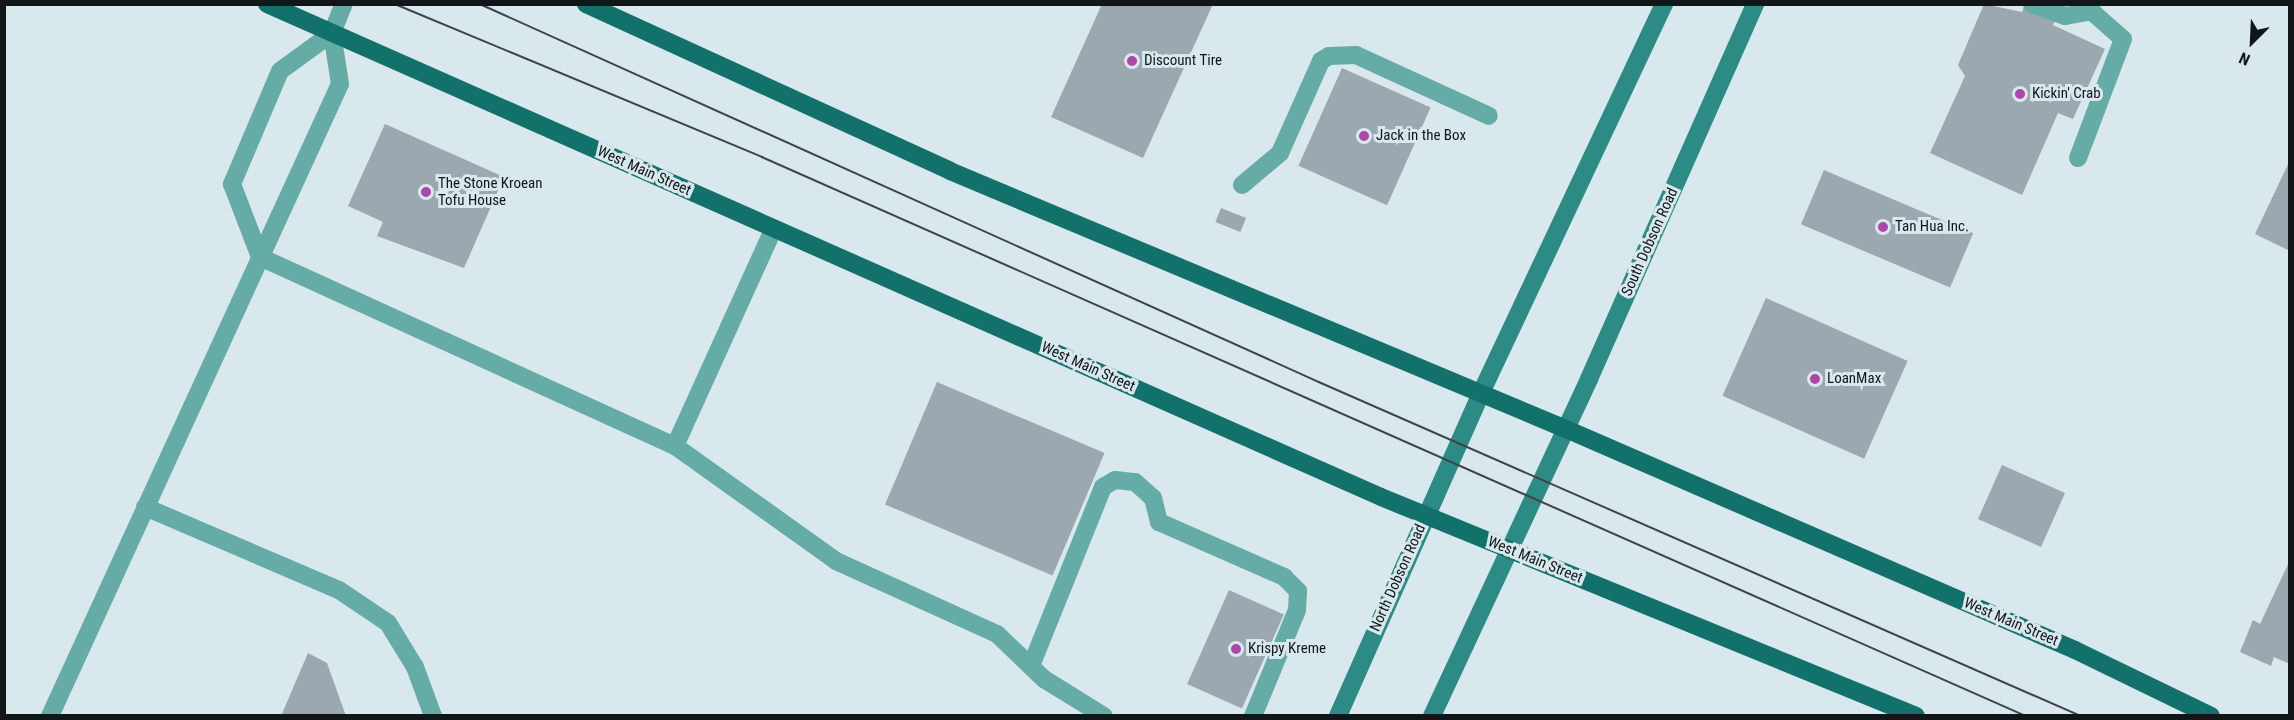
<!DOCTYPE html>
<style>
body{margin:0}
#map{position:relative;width:2294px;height:720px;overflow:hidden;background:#d8e8ec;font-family:"Roboto Condensed",sans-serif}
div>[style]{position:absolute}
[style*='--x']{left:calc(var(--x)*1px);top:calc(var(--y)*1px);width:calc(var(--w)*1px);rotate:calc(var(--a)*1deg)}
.building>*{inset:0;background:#9ca8b0;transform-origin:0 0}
.lane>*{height:18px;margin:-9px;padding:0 9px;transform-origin:9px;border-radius:9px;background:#66aca6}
.secondary>*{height:18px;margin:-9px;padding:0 9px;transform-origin:9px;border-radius:9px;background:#2d8b85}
.primary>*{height:18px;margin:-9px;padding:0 9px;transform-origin:9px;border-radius:9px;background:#13716c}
.tram>*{height:1.5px;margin:-0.75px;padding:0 0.75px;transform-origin:0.75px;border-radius:0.75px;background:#3d4446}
.dots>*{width:16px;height:16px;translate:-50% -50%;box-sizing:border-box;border:3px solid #d8e8ec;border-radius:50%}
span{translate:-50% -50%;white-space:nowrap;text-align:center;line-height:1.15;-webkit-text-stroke:6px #d8e8ec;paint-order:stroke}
.poi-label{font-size:15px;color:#111618}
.left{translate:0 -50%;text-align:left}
.street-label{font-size:15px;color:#111618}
.frame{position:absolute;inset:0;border:6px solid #111618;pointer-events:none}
.north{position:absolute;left:2222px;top:12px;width:60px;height:60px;-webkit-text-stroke:4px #d8e8ec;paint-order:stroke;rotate:204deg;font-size:16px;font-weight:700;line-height:24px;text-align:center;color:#111618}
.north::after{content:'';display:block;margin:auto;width:21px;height:27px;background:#111618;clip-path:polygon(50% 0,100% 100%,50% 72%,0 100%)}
</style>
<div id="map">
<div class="building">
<div style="clip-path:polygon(1102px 4px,1213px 4px,1143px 158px,1051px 117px)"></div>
<div style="clip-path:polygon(1984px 4px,2022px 12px,2025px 4px,2062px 4px,2053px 25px,2105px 49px,2073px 119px,2058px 113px,2022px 195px,1930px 153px,1965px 76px,1958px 65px)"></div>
<div style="left:1342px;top:68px;width:97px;height:107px;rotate:24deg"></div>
<div style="clip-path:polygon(385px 124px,504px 177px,464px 268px,377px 236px,383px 222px,348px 206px)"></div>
<div style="clip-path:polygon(2290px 160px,2290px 251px,2255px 234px)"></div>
<div style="left:1824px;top:170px;width:162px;height:59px;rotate:23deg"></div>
<div style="left:1221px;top:208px;width:27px;height:15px;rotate:22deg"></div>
<div style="left:1766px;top:298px;width:155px;height:107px;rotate:24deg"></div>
<div style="left:937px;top:382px;width:182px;height:133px;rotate:23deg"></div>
<div style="left:2002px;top:465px;width:69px;height:59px;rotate:24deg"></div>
<div style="clip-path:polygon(2290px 560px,2290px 664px,2274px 657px,2271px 666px,2240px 652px,2253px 620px,2260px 624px)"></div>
<div style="left:1229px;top:590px;width:60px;height:103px;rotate:24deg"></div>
<div style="clip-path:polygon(308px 653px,327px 663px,346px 716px,281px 716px)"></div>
</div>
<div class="lane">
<div style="--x:2032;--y:4;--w:35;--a:20"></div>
<div style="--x:2065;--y:16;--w:28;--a:-10"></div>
<div style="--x:332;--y:33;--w:64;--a:143.8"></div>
<div style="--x:280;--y:71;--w:123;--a:113"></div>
<div style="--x:232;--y:184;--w:78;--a:69"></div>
<div style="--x:260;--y:257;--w:456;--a:24.5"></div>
<div style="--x:675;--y:446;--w:198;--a:35.5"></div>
<div style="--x:836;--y:561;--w:177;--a:24.4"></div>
<div style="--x:997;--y:634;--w:65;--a:43.8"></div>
<div style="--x:1044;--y:679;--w:70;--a:31.7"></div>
<div style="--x:2078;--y:158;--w:127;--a:-69.3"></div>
<div style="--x:2123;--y:39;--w:53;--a:-138.8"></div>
<div style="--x:1242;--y:185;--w:50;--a:-40.1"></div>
<div style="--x:1280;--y:153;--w:101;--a:-66"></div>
<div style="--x:1321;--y:61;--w:9;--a:-32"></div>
<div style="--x:1329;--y:56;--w:27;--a:-2"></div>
<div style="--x:1356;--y:55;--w:146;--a:24.6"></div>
<div style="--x:675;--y:446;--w:239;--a:-65.6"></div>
<div style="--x:145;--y:507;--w:211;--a:23.2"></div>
<div style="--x:339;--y:590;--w:59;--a:34"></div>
<div style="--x:388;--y:623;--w:52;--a:58.5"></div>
<div style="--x:415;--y:667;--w:52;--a:69.8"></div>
<div style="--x:1031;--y:666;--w:193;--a:-68.1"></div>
<div style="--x:1103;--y:487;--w:14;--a:-30"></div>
<div style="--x:1115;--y:480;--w:20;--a:6"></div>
<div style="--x:1135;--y:482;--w:24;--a:42"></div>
<div style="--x:1153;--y:498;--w:25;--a:76"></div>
<div style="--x:1159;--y:522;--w:137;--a:23.7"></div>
<div style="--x:1284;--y:577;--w:20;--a:45"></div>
<div style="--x:1298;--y:591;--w:19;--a:93"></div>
<div style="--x:1297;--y:610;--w:115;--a:112.5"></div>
<div style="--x:50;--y:716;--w:695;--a:-65.35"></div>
<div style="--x:340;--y:84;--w:52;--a:-98.9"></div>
<div style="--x:332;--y:33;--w:31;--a:-68"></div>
</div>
<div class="secondary">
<div style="--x:1338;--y:716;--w:353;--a:-66.1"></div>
<div style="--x:1481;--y:393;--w:430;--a:-64.8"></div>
<div style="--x:1432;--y:716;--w:372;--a:-65"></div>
<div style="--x:1589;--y:379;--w:410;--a:-66.1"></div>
</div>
<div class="primary">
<div style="--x:267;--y:4;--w:1218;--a:23.87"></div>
<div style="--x:1381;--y:497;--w:578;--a:22.26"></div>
<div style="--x:586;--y:4;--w:400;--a:24.6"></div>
<div style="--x:950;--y:171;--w:668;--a:22.73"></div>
<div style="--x:1566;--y:429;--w:555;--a:23.47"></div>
<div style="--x:2075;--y:650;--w:151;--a:25.9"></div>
</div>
<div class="tram">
<div style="--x:395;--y:4;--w:398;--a:22.6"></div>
<div style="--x:762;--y:157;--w:1382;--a:23.86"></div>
<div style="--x:480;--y:4;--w:920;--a:24.25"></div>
<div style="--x:1319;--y:382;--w:832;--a:23.67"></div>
</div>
<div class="dots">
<div style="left:1132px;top:61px;background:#ae45a8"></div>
<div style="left:2020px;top:94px;background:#ae45a8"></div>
<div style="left:1364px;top:136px;background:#ae45a8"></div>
<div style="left:426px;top:192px;background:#ae45a8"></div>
<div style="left:1883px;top:227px;background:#ae45a8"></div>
<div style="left:1815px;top:379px;background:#ae45a8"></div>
<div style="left:1236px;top:649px;background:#ae45a8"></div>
</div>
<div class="poi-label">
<span class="left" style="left:1144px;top:61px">Discount Tire</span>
<span class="left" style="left:2032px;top:94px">Kickin' Crab</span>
<span class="left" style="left:1376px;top:136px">Jack in the Box</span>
<span class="left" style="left:438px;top:192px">The Stone Kroean<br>Tofu House</span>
<span class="left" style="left:1895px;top:227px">Tan Hua Inc.</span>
<span class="left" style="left:1827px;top:379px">LoanMax</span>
<span class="left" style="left:1248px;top:649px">Krispy Kreme</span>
</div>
<div class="street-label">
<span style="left:644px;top:171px;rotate:24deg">West Main Street</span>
<span style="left:1650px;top:242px;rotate:-66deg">South Dobson Road</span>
<span style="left:1088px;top:367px;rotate:24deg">West Main Street</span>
<span style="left:1535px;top:560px;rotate:22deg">West Main Street</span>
<span style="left:1398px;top:578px;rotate:-66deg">North Dobson Road</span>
<span style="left:2011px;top:622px;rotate:23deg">West Main Street</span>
</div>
<div class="frame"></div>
<div class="north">N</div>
</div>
